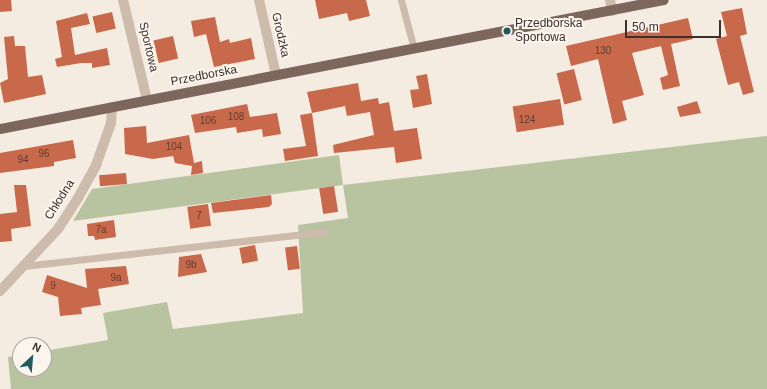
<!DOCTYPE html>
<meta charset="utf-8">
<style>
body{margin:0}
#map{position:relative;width:767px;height:389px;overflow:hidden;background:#f4ebe1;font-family:Arial,sans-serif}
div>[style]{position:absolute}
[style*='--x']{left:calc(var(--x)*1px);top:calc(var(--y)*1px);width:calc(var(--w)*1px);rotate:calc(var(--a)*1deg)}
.green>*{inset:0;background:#b8c4a0}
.building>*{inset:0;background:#c8694b;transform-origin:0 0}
.lane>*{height:7px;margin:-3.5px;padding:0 3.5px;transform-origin:3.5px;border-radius:3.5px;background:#cdbbac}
.street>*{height:10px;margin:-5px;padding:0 5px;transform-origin:5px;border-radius:5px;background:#cdbbac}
.primary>*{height:10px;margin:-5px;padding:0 5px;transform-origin:5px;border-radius:5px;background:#7d675c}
.dots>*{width:11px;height:11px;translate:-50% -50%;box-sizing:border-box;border:2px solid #fbf5ee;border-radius:50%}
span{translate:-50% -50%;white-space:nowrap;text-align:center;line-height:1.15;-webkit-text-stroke:4px #fbf5ee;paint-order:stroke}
.number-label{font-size:10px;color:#5e3e33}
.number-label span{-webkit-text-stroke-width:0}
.poi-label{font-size:12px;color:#3b302b}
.left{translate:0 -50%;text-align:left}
.street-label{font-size:12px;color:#3b302b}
.north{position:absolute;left:12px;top:337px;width:40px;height:40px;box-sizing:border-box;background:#fbf5ee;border:1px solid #aea6a0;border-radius:50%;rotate:26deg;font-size:11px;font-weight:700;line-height:16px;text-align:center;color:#3b302b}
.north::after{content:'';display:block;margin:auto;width:14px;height:18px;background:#1f5a5e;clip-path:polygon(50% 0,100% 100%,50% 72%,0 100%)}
.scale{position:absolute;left:625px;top:20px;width:96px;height:18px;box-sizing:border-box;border:2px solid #3b302b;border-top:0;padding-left:5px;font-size:12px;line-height:14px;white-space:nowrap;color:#3b302b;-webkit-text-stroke:3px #fbf5ee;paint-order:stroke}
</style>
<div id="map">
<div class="green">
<div style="clip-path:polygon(767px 136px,767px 389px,11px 389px,8px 357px,20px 355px,20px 369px,44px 369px,44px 351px,108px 340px,103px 313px,167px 302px,173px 329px,303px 313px,298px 225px,348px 218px,343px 185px,73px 221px,92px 189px,339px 155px,343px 185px)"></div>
</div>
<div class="building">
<div style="clip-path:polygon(0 0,11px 0,12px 11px,0 12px)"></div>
<div style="clip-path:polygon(315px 0,366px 0,370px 16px,349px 21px,347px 13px,319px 19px)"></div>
<div style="clip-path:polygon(742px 8px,747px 34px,740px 36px,754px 92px,743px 95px,739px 82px,728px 85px,716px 39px,727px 36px,721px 12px)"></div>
<div style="left:112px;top:12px;width:17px;height:20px;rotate:77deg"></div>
<div style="clip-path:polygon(87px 13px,90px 24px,71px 28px,75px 55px,107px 48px,110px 65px,92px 68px,92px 63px,81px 63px,57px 67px,55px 59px,62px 57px,56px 21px)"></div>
<div style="clip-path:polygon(215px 17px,220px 42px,229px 39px,230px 43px,251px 38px,255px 59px,214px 67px,206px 34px,194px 37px,191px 21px)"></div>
<div style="clip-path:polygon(688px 18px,693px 39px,671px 44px,680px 86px,663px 90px,660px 78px,668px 75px,661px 46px,632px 53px,644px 95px,622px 101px,627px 120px,613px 124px,598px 59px,571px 66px,566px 46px)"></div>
<div style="clip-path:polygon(14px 36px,15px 46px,25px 46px,28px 77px,42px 75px,46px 94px,4px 103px,0 83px,8px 79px,4px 37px)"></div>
<div style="left:173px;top:36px;width:23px;height:20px;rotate:77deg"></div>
<div style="left:574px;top:69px;width:32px;height:18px;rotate:76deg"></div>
<div style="clip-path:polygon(427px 74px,432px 104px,413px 108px,410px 90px,419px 89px,416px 76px)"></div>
<div style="clip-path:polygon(358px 83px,361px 101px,378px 98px,379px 104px,389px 102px,394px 131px,417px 128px,422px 159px,396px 163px,394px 147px,334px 153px,333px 145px,374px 135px,370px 112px,347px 116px,345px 106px,312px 113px,307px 92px)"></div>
<div style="left:560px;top:99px;width:26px;height:48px;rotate:81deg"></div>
<div style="clip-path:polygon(697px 101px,701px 113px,680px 117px,677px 107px)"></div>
<div style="clip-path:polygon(247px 104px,250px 117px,277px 113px,281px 134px,263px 137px,262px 129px,237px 133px,236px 127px,195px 133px,191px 115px)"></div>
<div style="clip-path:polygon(312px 113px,318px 156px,285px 161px,283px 149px,306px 146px,300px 115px)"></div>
<div style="clip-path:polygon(146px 126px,147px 143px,189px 135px,194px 163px,202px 161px,203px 173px,191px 175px,192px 166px,175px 163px,173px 156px,153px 159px,125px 154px,124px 128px)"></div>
<div style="clip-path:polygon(73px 140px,76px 158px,54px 162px,54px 166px,0 173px,0 153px)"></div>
<div style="left:126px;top:173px;width:11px;height:27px;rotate:85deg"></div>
<div style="clip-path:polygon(14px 185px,26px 185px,31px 226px,11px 229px,12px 241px,0 242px,0 214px,17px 212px)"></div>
<div style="left:334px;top:186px;width:26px;height:15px;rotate:81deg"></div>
<div style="clip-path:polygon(271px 195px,272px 204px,269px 207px,213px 213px,211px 203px)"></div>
<div style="left:208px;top:204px;width:22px;height:21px;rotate:82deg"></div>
<div style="clip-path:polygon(114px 220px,116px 237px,95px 240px,94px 236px,88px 236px,87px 224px)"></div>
<div style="left:255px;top:245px;width:16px;height:16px;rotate:79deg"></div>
<div style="left:297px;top:246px;width:23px;height:12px;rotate:83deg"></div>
<div style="clip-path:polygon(201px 254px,207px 272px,178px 277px,179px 257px)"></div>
<div style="clip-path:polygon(126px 266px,129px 284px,98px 289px,101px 305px,81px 308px,82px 314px,60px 316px,58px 297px,42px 292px,47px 275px,87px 288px,85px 269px)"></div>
</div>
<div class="lane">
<div style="--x:401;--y:0;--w:51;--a:75.1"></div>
<div style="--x:24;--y:266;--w:302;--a:-6.5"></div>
</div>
<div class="street">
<div style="--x:123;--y:0;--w:103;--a:76.5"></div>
<div style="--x:259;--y:0;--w:77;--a:77.2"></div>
<div style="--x:610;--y:0;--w:11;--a:80"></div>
<div style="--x:0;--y:291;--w:85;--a:-46.9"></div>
<div style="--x:58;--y:229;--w:37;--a:-57"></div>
<div style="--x:78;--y:198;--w:38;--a:-61"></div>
<div style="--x:96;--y:165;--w:45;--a:-70.3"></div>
<div style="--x:111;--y:123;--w:16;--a:-86"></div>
</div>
<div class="primary">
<div style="--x:0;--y:129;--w:676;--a:-10.99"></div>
</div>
<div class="dots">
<div style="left:507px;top:31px;background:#1f5a5e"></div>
</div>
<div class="number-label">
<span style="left:603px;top:51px">130</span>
<span style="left:236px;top:117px">108</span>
<span style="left:527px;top:120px">124</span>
<span style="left:208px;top:121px">106</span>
<span style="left:174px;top:147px">104</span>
<span style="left:44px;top:154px">96</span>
<span style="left:23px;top:160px">94</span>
<span style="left:199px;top:216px">7</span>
<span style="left:101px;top:230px">7a</span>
<span style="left:191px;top:265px">9b</span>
<span style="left:116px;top:278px">9a</span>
<span style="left:53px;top:286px">9</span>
</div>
<div class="poi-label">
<span class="left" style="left:515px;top:31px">Przedborska<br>Sportowa</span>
</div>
<div class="street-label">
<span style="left:280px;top:35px;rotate:77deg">Grodzka</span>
<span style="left:148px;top:47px;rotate:77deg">Sportowa</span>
<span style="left:204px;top:76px;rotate:-11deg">Przedborska</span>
<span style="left:60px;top:200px;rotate:-58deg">Chłodna</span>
</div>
<div class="north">N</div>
<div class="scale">50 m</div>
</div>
